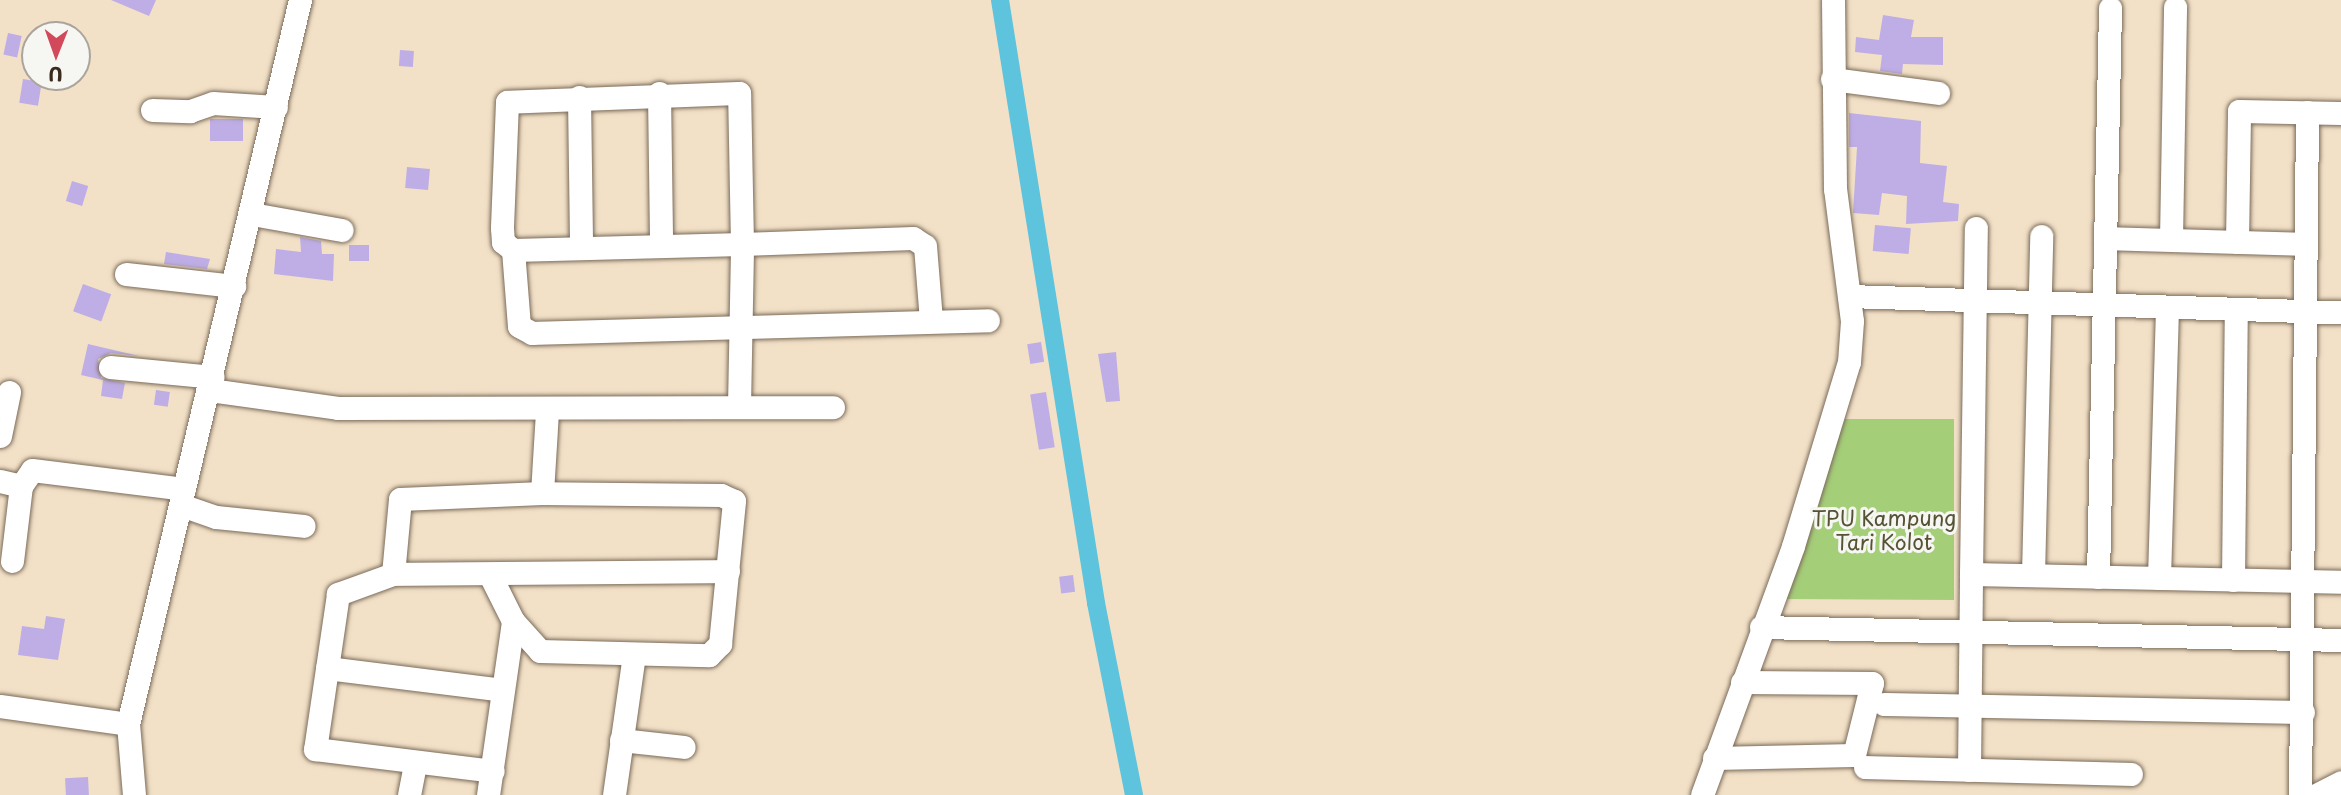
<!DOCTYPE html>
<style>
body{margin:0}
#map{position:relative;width:2341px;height:795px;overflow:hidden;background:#f2e1c7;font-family:"Playpen Sans",sans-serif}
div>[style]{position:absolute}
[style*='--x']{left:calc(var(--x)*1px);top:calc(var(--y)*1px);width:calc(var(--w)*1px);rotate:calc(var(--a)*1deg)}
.green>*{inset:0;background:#a5ce79}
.canal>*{height:18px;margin:-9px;padding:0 9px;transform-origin:9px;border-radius:9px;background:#5ec3dc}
.building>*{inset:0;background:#beaee5;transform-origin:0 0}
.roads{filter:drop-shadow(0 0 2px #7b6a59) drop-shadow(0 0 2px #7b6a59)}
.minor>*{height:23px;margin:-11.5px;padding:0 11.5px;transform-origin:11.5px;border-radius:11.5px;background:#fff}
span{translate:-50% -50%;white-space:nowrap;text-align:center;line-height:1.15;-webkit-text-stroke:6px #f6f6f2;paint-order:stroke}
.park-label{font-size:21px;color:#565335}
.north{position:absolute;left:21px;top:21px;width:70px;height:70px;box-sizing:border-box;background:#f6f6f2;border:2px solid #aba49d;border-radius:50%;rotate:181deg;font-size:19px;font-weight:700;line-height:28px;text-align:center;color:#3b2a1e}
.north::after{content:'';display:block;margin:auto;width:24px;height:32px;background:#d1495b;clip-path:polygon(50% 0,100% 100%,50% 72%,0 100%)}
</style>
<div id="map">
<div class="green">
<div style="clip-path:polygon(1845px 419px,1954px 419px,1954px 600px,1781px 599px)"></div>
</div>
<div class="canal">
<div style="--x:1000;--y:0;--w:611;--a:80.95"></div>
<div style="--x:1096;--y:603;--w:196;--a:78.8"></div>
</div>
<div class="building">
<div style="clip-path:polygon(111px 0,156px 0,149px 16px)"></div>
<div style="clip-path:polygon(1883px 15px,1914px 20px,1911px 37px,1943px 37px,1943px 65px,1903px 64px,1902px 74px,1880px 71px,1882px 55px,1855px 52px,1856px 37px,1879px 40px)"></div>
<div style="left:8px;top:33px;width:14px;height:22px;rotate:12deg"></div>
<div style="left:400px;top:50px;width:14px;height:16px;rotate:4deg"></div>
<div style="left:23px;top:79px;width:19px;height:24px;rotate:9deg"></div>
<div style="clip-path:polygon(1849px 113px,1921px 121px,1920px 163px,1947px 166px,1943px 202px,1959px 204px,1958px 221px,1906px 224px,1907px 196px,1882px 193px,1879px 215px,1853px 213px,1857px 147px,1849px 147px)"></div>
<div style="left:210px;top:119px;width:33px;height:22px"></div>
<div style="left:407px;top:167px;width:23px;height:21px;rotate:5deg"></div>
<div style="left:72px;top:181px;width:17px;height:21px;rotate:17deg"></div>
<div style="left:1875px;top:225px;width:36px;height:26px;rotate:5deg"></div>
<div style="clip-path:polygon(300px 237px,321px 241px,322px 254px,334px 254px,333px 281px,274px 274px,276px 249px,301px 252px)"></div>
<div style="left:349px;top:245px;width:20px;height:16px"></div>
<div style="clip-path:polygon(166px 252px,210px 259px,207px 269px,164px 264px)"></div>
<div style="left:83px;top:284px;width:30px;height:29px;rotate:20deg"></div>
<div style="left:1041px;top:342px;width:20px;height:14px;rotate:81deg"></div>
<div style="clip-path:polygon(88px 344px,139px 356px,111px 353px,98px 359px,101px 378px,125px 383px,122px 399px,101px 396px,103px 380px,81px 375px)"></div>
<div style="clip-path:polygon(1116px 352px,1120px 401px,1106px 402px,1098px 354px)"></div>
<div style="left:156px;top:390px;width:14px;height:15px;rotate:8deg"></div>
<div style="left:1046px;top:392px;width:56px;height:16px;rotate:81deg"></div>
<div style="left:1073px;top:575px;width:17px;height:14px;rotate:83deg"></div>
<div style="clip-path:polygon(46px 616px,65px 619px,58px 660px,18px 655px,22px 626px,44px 629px)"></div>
<div style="left:88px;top:777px;width:18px;height:23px;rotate:87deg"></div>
</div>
<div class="roads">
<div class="minor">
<div style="--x:1832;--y:79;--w:107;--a:7.5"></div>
<div style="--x:659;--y:93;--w:152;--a:89.2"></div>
<div style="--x:579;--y:97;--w:151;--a:89.2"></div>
<div style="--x:152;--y:110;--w:38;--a:2"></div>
<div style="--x:190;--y:111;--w:24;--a:-19"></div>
<div style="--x:213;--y:103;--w:63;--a:3.6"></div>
<div style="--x:252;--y:214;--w:91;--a:10.1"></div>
<div style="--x:2105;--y:238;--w:201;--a:1.7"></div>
<div style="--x:2171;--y:239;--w:232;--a:-89"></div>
<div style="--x:2237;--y:242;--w:131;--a:-89.1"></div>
<div style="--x:2239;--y:111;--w:102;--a:1.1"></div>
<div style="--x:513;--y:250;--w:76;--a:85.5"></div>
<div style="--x:519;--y:326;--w:15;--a:28"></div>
<div style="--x:532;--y:333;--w:456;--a:-1.6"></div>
<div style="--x:126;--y:274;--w:109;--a:6.3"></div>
<div style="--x:1849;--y:296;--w:492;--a:1.9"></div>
<div style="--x:110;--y:367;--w:103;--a:5.5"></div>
<div style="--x:210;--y:390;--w:129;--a:8"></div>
<div style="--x:338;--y:408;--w:495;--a:-0.1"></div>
<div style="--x:739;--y:406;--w:162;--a:-88.9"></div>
<div style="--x:742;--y:244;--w:151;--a:-91.1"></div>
<div style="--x:739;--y:93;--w:232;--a:177.8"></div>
<div style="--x:507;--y:102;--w:126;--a:92.3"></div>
<div style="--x:502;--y:228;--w:14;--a:86"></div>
<div style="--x:503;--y:242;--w:13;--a:39"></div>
<div style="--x:513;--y:250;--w:229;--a:-1.5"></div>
<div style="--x:742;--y:244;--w:171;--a:-2"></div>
<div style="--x:913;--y:238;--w:14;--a:34"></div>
<div style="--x:925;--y:246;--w:75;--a:85.4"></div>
<div style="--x:0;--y:436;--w:45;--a:-78.4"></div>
<div style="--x:0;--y:481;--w:22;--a:13"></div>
<div style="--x:21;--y:486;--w:19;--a:-55"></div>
<div style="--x:32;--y:470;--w:153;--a:7.1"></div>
<div style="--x:542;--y:493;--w:82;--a:-86.5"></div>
<div style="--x:181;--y:505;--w:37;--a:19"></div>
<div style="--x:216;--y:517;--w:88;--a:5.8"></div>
<div style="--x:12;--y:561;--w:76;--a:-83.2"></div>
<div style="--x:393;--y:574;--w:335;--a:-0.5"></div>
<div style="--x:1971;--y:574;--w:346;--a:-89.2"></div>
<div style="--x:490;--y:575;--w:51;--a:63.4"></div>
<div style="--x:513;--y:621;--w:40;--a:48"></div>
<div style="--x:540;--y:651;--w:169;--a:1.4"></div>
<div style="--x:709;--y:655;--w:16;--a:-45"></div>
<div style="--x:720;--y:644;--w:144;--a:-84.4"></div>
<div style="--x:734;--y:501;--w:14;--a:-155"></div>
<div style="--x:721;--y:495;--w:179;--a:-179.4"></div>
<div style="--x:542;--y:493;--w:142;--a:177.6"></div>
<div style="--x:400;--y:499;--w:75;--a:95.3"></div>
<div style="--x:393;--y:574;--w:59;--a:160"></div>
<div style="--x:338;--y:594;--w:157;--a:98.4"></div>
<div style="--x:315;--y:749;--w:179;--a:7"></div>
<div style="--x:2033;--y:575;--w:339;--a:-88.6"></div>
<div style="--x:2098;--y:577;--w:569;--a:-88.79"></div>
<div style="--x:2159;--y:578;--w:271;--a:-88.3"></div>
<div style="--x:2233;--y:580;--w:271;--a:-89.4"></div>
<div style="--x:1761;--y:627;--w:580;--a:1.28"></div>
<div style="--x:327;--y:668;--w:177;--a:7.1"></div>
<div style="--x:1884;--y:704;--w:419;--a:1.1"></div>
<div style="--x:0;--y:706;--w:129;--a:8"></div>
<div style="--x:621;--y:740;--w:63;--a:6.3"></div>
<div style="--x:1714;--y:758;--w:140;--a:-1.2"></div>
<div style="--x:1854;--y:755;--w:74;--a:-76"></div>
<div style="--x:1872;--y:683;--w:130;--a:-179.6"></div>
<div style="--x:1865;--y:767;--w:266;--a:1.5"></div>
<div style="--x:1969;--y:770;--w:196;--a:-89.4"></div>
<div style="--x:1971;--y:574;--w:370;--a:1.2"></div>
<div style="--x:134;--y:795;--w:71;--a:-94.8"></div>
<div style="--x:128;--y:724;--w:744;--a:-76.64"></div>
<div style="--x:409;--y:795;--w:32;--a:-79"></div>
<div style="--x:488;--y:795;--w:176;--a:-81.8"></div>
<div style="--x:614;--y:795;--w:141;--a:-81.9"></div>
<div style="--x:1702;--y:795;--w:265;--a:-69.9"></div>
<div style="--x:1793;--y:546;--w:192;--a:-73.1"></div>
<div style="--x:1849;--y:362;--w:41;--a:-85.8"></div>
<div style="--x:1852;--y:321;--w:133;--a:-97.3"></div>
<div style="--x:1835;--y:189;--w:189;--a:-90.6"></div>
<div style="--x:2300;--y:795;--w:683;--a:-89.41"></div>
<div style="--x:2316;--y:795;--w:28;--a:-27"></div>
</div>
</div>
<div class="park-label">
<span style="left:1884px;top:529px">TPU Kampung<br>Tari Kolot</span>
</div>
<div class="north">U</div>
</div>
